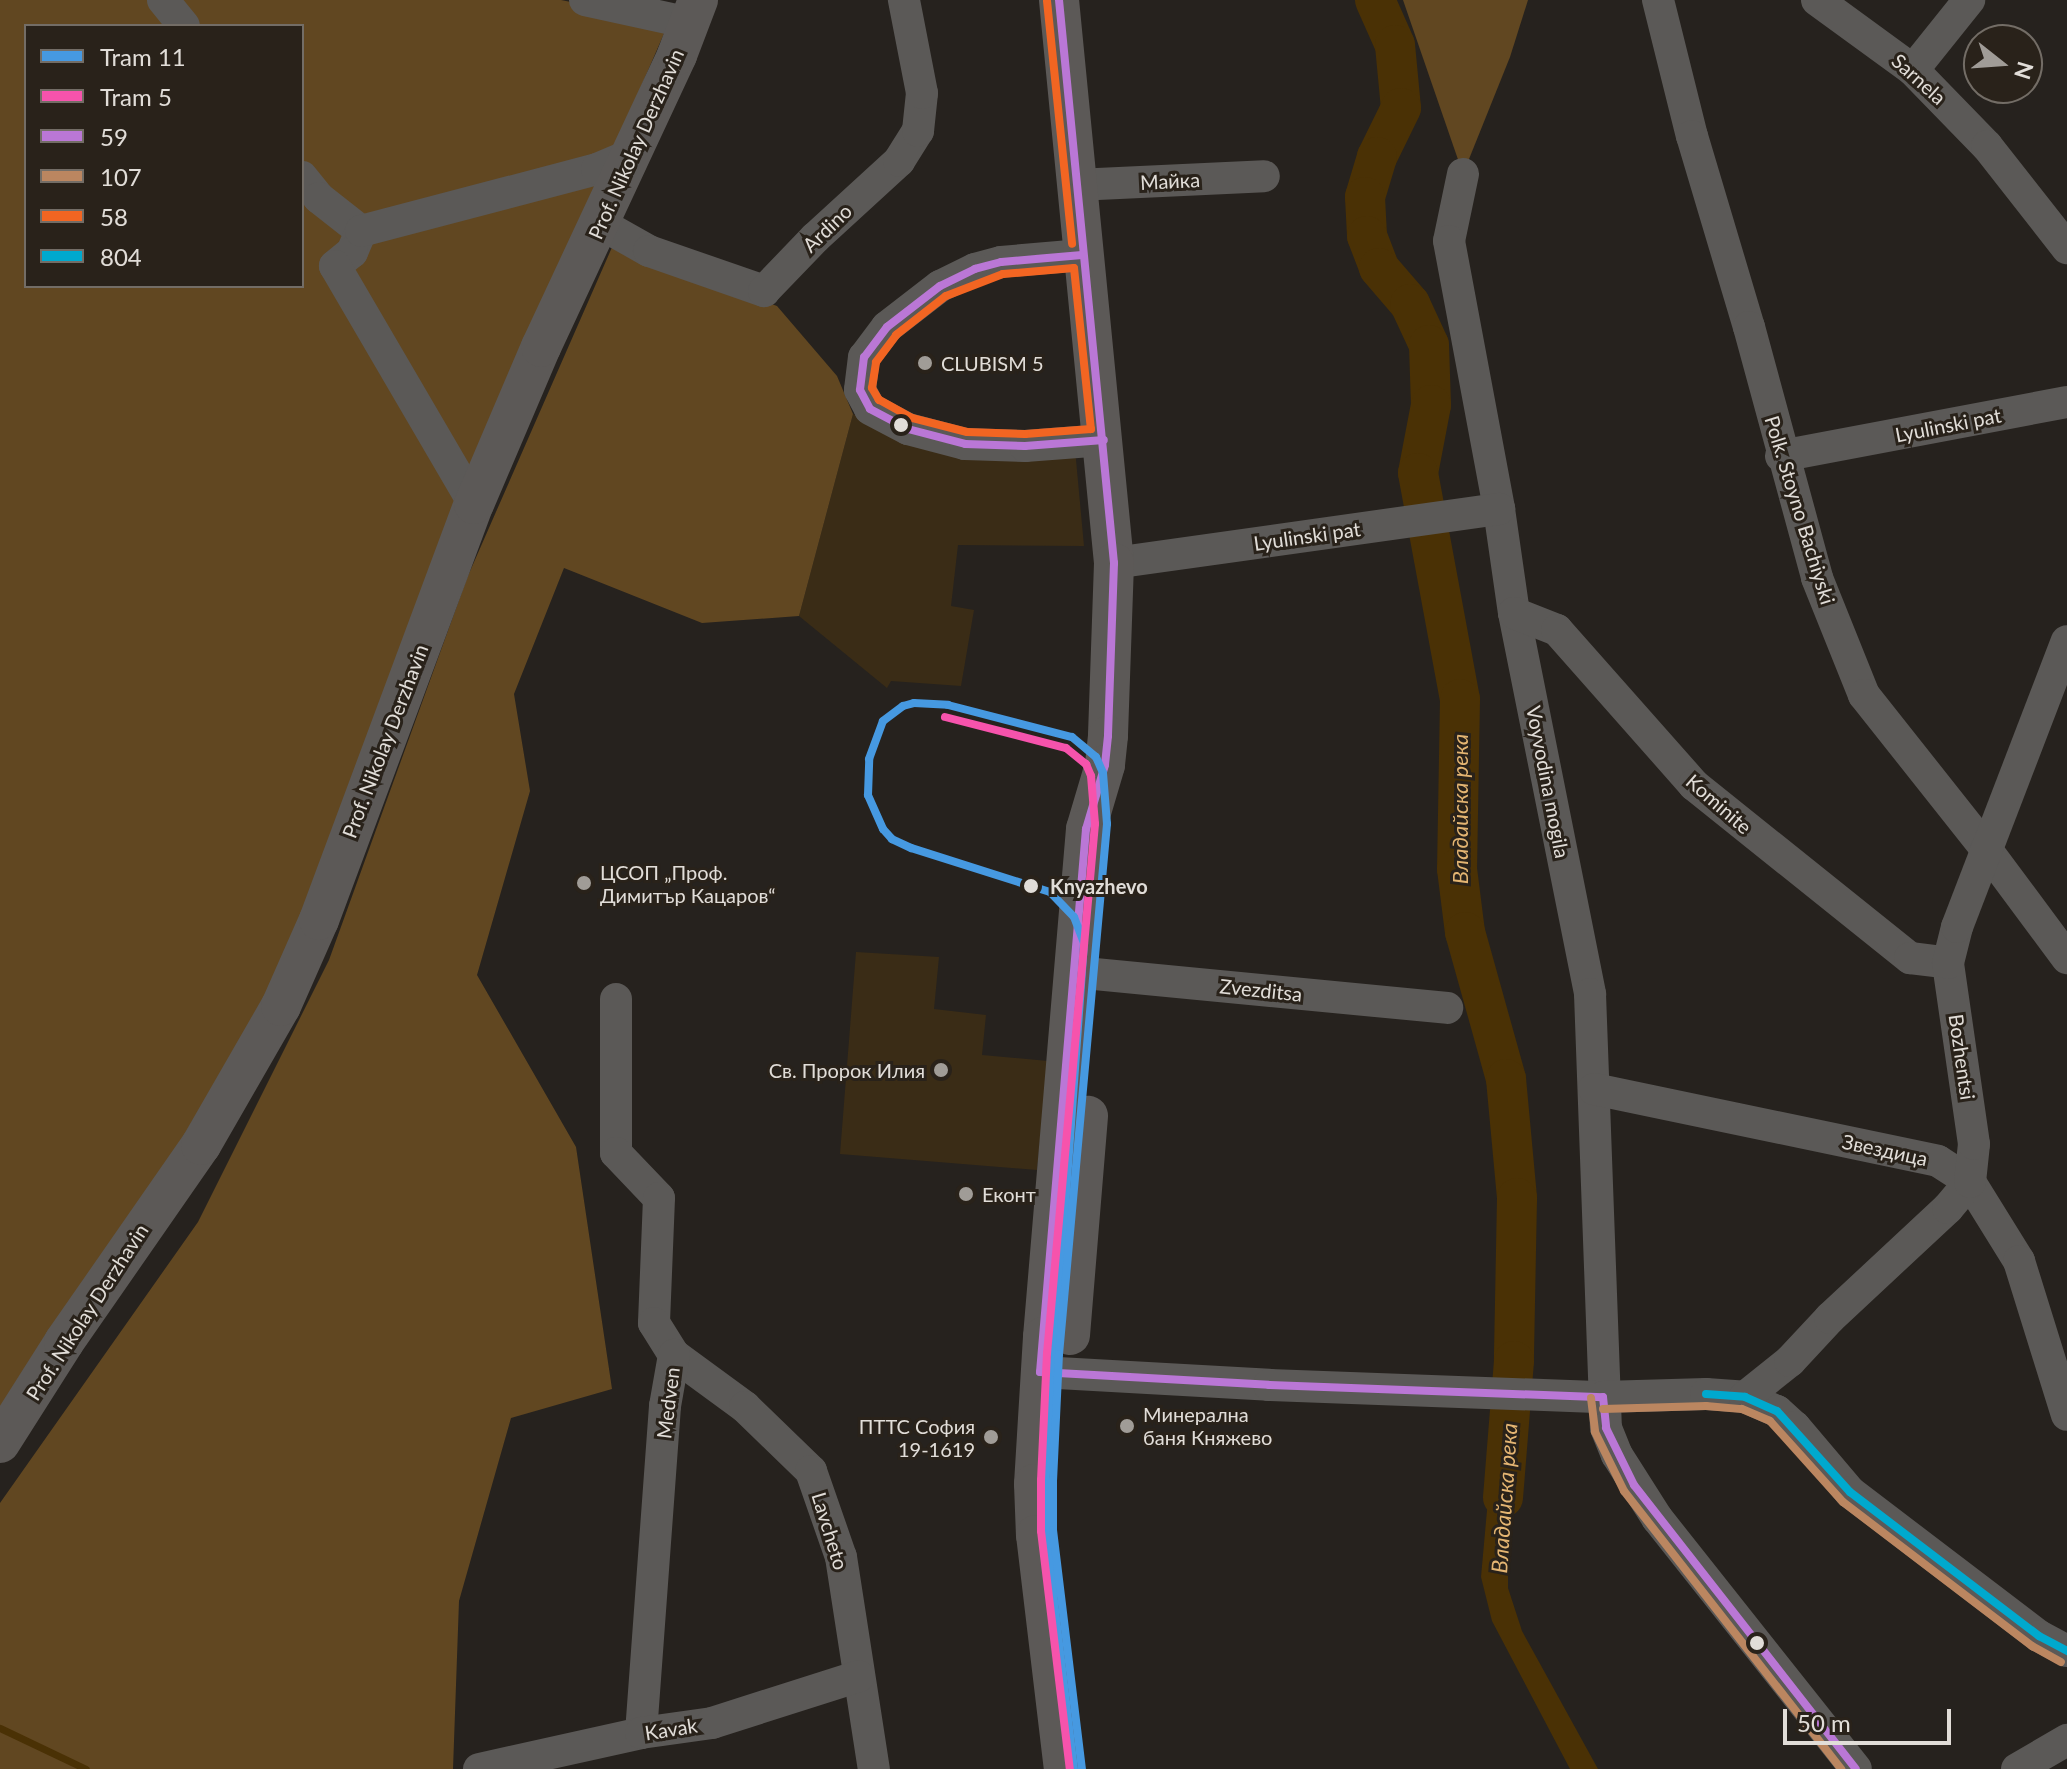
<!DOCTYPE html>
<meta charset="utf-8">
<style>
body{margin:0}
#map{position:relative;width:2067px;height:1769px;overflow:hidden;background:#26221e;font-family:Lato,sans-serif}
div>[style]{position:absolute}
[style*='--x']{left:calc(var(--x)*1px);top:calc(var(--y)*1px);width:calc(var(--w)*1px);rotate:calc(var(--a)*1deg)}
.green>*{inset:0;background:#3a2c16}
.forest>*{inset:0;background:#614721}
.water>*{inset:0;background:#4a3105}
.stream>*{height:7px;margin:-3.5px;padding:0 3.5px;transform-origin:3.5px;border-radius:3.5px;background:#4a3105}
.river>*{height:40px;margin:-20px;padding:0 20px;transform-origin:20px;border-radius:20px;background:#4a3105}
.minor>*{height:32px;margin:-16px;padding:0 16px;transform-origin:16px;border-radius:16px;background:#5b5957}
.major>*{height:40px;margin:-20px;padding:0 20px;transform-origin:20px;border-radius:20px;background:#5c5957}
.bus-1>*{height:8px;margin:-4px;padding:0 4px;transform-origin:4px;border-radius:4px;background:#ba77d6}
.bus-2>*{height:8px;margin:-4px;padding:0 4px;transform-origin:4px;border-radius:4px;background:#bb8660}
.bus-3>*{height:8px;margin:-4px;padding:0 4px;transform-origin:4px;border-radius:4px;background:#f26522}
.bus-4>*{height:8px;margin:-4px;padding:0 4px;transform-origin:4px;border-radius:4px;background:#00a9ce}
.tram-1>*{height:8px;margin:-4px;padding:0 4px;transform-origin:4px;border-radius:4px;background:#4699e1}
.tram-2>*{height:8px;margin:-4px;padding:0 4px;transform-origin:4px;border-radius:4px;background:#f653ac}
.dots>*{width:22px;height:22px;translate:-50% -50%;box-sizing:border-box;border:4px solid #29221a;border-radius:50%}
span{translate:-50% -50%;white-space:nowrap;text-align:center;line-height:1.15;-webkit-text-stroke:6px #29221a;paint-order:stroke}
.street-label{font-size:20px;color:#e1ddd8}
.poi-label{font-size:20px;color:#e1ddd8}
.left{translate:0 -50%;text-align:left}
.right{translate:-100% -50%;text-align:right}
.stop-label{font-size:20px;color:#e1ddd8;font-weight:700}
.water-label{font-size:22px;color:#e4b572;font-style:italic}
.legend{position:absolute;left:24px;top:24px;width:280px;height:264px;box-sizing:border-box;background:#29221a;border:2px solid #736d66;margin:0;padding:10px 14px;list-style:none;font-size:24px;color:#e1ddd8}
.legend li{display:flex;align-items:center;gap:16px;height:40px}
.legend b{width:40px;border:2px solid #736d66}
.north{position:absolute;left:1963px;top:24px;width:80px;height:80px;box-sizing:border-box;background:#29221a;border:2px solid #736d66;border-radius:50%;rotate:107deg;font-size:22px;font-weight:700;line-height:32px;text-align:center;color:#e1ddd8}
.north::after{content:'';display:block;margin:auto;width:28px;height:36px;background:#a09c97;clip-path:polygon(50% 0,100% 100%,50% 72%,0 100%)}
.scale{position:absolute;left:1783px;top:1709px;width:168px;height:36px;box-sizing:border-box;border:4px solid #e1ddd8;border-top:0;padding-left:10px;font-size:24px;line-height:28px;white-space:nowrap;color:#e1ddd8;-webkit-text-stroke:6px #29221a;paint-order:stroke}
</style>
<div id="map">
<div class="green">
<div style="clip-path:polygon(853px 414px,928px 446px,1075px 449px,1084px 546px,958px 545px,951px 606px,974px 610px,961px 686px,891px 681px,887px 688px,799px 616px)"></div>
<div style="clip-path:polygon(856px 952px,939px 957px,934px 1009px,986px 1015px,982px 1055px,1048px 1061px,1037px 1170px,840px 1154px)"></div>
</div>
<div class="forest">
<div style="clip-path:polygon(evenodd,0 0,561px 0,669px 22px,498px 416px,285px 970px,0 1437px,0 0,26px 26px,302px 26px,302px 286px,26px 286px,26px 26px)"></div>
<div style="clip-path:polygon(1403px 0,1528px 0,1510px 57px,1463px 174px)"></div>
<div style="clip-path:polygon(613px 245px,777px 306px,837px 376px,853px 414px,799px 616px,702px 623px,564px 568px,514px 694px,530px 791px,477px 975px,576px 1147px,612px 1389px,511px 1418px,459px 1601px,453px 1769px,0 1769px,0 1503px,198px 1222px,329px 960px,467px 578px)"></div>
</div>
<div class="water">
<div style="clip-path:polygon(1493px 1444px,1519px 1446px,1508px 1555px,1508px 1588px,1522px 1631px,1598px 1769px,1570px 1769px,1492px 1621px,1481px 1577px)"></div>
</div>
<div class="stream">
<div style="--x:0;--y:1728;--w:95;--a:25.5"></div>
</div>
<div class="river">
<div style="--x:1375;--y:0;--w:49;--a:66"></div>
<div style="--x:1395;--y:45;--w:63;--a:84.6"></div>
<div style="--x:1401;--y:108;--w:55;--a:116.1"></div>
<div style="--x:1377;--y:157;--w:42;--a:106.7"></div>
<div style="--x:1365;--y:197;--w:39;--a:87"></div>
<div style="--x:1367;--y:236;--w:34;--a:69"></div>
<div style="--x:1379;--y:268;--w:48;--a:49.3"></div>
<div style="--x:1410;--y:304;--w:45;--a:65.1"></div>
<div style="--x:1429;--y:345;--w:60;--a:88.1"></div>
<div style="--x:1431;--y:405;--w:69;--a:100.8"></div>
<div style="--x:1418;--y:473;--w:230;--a:79.5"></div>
<div style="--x:1460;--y:699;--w:170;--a:91"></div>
<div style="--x:1457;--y:869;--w:64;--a:82.8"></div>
<div style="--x:1465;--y:932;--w:153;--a:74.4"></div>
<div style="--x:1506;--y:1079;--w:120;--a:84.7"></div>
<div style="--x:1517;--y:1198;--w:163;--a:91.1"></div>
<div style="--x:1514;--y:1361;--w:137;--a:94.6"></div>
</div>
<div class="minor">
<div style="--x:163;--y:0;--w:33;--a:51"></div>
<div style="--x:585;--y:0;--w:107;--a:12.4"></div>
<div style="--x:1658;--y:0;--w:140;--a:76"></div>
<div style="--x:1692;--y:136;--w:199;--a:73.4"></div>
<div style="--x:1749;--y:327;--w:260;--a:74.8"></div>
<div style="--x:1817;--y:578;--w:126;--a:68.1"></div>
<div style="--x:1864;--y:695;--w:196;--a:51.6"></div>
<div style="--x:1986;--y:849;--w:136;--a:53.4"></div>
<div style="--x:1817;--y:0;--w:119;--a:36.1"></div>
<div style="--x:1913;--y:70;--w:106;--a:45.8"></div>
<div style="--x:1987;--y:146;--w:130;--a:51.9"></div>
<div style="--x:1913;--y:70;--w:90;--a:-51.3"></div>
<div style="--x:1463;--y:174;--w:68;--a:101.8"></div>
<div style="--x:1449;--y:241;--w:273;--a:79.4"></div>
<div style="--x:1499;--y:509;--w:105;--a:81.8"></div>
<div style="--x:1514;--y:613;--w:389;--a:78.7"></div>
<div style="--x:1590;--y:994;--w:434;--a:87.9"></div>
<div style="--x:1606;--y:1428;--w:29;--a:68"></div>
<div style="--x:1617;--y:1455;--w:75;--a:57.6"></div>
<div style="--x:1657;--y:1518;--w:320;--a:51.6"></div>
<div style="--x:302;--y:177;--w:27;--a:51"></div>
<div style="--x:319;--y:198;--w:53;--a:38.2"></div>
<div style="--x:1076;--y:185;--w:188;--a:-2.7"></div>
<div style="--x:601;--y:224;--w:55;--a:29.4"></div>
<div style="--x:649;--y:251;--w:122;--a:19.2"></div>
<div style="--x:764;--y:291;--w:74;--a:-46.1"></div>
<div style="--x:815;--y:238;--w:114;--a:-42.5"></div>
<div style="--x:899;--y:161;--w:36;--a:-58"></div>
<div style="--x:918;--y:131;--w:38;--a:-84"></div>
<div style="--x:922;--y:93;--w:95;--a:-101"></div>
<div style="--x:361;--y:231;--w:23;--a:113"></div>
<div style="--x:352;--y:252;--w:22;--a:141"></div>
<div style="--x:335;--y:266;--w:276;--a:59.7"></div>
<div style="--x:361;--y:231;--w:244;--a:-14.7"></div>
<div style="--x:597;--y:169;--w:38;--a:-23"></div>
<div style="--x:1082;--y:255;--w:81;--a:175.1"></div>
<div style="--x:1001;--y:262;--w:27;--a:165"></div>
<div style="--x:975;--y:269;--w:39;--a:154"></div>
<div style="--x:940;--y:286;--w:67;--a:142.3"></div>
<div style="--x:887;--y:327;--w:38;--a:127"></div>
<div style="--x:864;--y:357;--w:33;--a:97"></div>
<div style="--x:860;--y:390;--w:21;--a:62"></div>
<div style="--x:870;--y:409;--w:43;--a:27.8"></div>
<div style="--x:908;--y:429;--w:59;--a:14.7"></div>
<div style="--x:965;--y:444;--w:60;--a:1.9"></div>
<div style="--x:1025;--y:446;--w:79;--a:-4.3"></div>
<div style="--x:1781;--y:456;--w:291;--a:-10.7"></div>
<div style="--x:1114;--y:563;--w:389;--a:-8"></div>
<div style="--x:1514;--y:613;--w:46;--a:21.6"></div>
<div style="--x:1557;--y:630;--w:207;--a:48.5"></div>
<div style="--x:1694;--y:785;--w:277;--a:38.7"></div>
<div style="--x:1910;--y:958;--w:38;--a:7"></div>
<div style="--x:1074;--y:972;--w:375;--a:5.5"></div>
<div style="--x:616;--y:999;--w:154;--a:90"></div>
<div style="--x:616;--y:1153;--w:62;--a:46.3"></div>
<div style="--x:659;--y:1198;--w:125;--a:92.3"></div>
<div style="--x:654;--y:1323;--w:38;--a:58"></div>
<div style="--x:674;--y:1355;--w:88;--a:36.2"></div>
<div style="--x:745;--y:1407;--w:92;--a:44.1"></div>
<div style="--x:811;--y:1471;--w:91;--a:70.8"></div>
<div style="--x:841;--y:1557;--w:215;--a:81.2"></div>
<div style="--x:1594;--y:1089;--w:351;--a:11.8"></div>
<div style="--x:1938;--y:1161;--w:38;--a:33"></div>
<div style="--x:1970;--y:1182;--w:93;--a:58.2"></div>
<div style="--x:2019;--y:1261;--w:161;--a:72.7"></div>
<div style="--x:1040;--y:1372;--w:229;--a:3.2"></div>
<div style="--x:1269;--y:1385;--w:334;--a:2.1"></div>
<div style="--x:1603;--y:1397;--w:103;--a:-1.7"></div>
<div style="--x:1706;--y:1394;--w:39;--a:4"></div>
<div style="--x:1745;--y:1397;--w:35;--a:24"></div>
<div style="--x:1777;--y:1411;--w:24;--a:42"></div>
<div style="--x:1795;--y:1427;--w:85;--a:49.8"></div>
<div style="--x:1850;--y:1492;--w:238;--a:37.3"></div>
<div style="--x:2039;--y:1636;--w:32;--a:28"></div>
<div style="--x:1745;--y:1397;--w:58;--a:-38.7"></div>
<div style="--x:1790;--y:1361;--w:59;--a:-47.1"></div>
<div style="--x:1830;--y:1318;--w:161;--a:-43"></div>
<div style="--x:1948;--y:1208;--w:34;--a:-50"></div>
<div style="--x:1970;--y:1182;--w:38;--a:-84"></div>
<div style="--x:1974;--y:1144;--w:183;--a:-98.2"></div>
<div style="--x:1948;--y:963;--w:37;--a:-76"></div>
<div style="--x:1957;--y:927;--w:306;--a:-69"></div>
<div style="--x:641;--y:1733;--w:328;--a:-85.8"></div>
<div style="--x:665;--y:1406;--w:52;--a:-80"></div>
<div style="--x:479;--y:1769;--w:166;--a:-12.5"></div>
<div style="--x:641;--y:1733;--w:72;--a:-8"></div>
<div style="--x:712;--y:1723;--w:154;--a:-17.7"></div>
<div style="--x:2017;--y:1769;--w:58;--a:-30.1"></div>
</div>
<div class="major">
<div style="--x:1059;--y:0;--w:566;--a:84.42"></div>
<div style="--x:1114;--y:563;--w:173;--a:92"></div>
<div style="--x:1108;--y:736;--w:29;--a:96"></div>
<div style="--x:1105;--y:765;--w:67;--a:106.5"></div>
<div style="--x:1086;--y:829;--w:510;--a:94.84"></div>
<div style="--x:1043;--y:1337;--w:147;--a:93.5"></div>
<div style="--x:1034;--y:1484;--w:51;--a:87.8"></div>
<div style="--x:1036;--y:1535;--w:236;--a:83.2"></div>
<div style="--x:1070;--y:1335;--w:220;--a:-85.3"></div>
<div style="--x:0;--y:1443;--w:120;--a:-57.6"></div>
<div style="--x:64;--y:1342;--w:240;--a:-55.2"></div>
<div style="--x:201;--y:1145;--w:160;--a:-60.1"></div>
<div style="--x:281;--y:1006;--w:94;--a:-66.2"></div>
<div style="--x:319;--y:920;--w:444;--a:-69.6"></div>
<div style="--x:474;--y:504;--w:171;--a:-66.9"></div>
<div style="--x:541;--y:347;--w:322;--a:-65"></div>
<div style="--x:677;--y:55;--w:59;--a:-69.1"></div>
</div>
<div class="bus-1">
<div style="--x:1059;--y:0;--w:566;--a:84.42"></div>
<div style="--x:1114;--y:563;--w:173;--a:92"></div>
<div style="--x:1108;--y:736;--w:29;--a:96"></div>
<div style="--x:1105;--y:765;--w:67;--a:106.5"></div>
<div style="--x:1086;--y:829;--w:545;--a:94.84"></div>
<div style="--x:1040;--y:1372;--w:229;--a:3.2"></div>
<div style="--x:1269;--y:1385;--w:334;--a:2.1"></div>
<div style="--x:1082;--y:255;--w:81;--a:175.1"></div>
<div style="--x:1001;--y:262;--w:27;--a:165"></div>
<div style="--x:975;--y:269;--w:39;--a:154"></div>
<div style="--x:940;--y:286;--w:67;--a:142.3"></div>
<div style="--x:887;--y:327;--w:38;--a:127"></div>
<div style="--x:864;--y:357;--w:33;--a:97"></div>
<div style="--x:860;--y:390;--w:21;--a:62"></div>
<div style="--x:870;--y:409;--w:43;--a:27.8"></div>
<div style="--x:908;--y:429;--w:59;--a:14.7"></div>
<div style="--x:965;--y:444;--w:60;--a:1.9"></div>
<div style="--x:1025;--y:446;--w:79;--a:-4.3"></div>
<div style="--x:1603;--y:1397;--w:31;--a:84"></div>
<div style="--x:1606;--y:1428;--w:64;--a:63.8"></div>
<div style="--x:1634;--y:1485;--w:360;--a:52"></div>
</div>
<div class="bus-2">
<div style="--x:1591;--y:1398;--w:34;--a:83"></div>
<div style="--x:1595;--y:1432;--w:66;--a:63.8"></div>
<div style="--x:1624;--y:1491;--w:353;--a:52"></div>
<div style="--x:1603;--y:1409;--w:103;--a:-1.7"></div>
<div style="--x:1706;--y:1406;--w:36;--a:5"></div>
<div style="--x:1742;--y:1409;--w:30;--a:23"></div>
<div style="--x:1770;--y:1421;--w:109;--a:48"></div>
<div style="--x:1843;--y:1502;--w:238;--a:37.3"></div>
<div style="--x:2032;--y:1646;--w:33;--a:29"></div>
</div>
<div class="bus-3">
<div style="--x:1047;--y:1;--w:244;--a:84.1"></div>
<div style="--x:1074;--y:268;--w:162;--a:84"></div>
<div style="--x:1091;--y:429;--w:66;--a:175.7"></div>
<div style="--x:1025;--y:434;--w:58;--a:-178"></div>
<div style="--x:967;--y:432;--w:57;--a:-165.7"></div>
<div style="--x:912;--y:418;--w:38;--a:-151"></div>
<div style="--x:879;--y:400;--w:14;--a:-120"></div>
<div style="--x:872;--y:388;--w:26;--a:-81"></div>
<div style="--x:876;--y:362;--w:34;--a:-53"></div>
<div style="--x:896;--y:335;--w:63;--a:-38"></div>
<div style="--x:946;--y:296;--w:61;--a:-21.1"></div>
<div style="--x:1003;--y:274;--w:71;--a:-4.8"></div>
</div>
<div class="bus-4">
<div style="--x:1706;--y:1394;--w:39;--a:4"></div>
<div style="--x:1745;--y:1397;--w:35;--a:24"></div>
<div style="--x:1777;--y:1411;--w:109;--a:48"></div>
<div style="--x:1850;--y:1492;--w:238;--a:37.3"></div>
<div style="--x:2039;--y:1636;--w:32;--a:28"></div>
</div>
<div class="tram-1">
<div style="--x:1074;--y:1769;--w:168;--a:-96.8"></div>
<div style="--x:1054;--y:1602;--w:115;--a:-94.5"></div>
<div style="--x:1045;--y:1487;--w:545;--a:-85.9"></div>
<div style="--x:1084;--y:943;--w:28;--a:-111"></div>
<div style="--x:1074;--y:917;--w:35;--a:-134"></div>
<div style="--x:1050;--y:892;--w:146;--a:-162.4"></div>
<div style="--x:911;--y:848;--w:21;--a:-155"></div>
<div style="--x:892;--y:839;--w:13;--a:-132"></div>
<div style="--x:883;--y:829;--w:37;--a:-114"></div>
<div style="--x:868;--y:795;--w:36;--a:-88"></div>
<div style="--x:869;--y:759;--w:40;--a:-69.8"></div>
<div style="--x:883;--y:721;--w:25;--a:-37"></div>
<div style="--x:903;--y:706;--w:11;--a:-15"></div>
<div style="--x:914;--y:703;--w:34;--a:3"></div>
<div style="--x:948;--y:705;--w:128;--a:14.5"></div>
<div style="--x:1072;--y:737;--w:31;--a:40"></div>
<div style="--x:1096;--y:757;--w:17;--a:66"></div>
<div style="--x:1103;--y:773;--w:51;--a:85.5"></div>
<div style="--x:1107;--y:824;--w:532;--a:95.17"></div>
<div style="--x:1059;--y:1354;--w:126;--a:92.7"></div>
<div style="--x:1053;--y:1480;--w:50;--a:90"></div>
<div style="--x:1053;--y:1530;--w:241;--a:83.1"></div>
</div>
<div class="tram-2">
<div style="--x:945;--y:717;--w:125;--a:14.4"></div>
<div style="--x:1066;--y:748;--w:26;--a:39"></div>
<div style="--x:1086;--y:764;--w:13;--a:67"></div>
<div style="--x:1091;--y:776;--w:48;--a:85.2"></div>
<div style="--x:1095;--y:824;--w:531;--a:95.18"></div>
<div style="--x:1047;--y:1353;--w:127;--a:92.7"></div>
<div style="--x:1041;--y:1480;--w:51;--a:90"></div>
<div style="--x:1041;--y:1531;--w:240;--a:83.1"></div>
</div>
<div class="dots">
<div style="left:925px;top:363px;background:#a09c97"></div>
<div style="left:901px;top:425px;background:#e1ddd8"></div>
<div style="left:584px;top:883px;background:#a09c97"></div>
<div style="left:1031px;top:886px;background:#e1ddd8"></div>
<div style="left:941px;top:1070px;background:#a09c97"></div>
<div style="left:966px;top:1194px;background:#a09c97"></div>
<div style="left:1127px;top:1426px;background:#a09c97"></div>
<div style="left:991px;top:1437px;background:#a09c97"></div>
<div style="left:1757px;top:1643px;background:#e1ddd8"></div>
</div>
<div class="street-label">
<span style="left:1919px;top:79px;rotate:42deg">Sarnela</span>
<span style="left:636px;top:144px;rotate:-66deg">Prof. Nikolay Derzhavin</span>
<span style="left:1170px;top:181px;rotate:-3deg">Майка</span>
<span style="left:827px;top:228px;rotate:-44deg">Ardino</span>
<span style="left:1948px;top:425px;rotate:-11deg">Lyulinski pat</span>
<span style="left:1800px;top:510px;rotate:73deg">Polk. Stoyno Bachiyski</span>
<span style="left:1307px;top:536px;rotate:-8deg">Lyulinski pat</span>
<span style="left:385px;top:741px;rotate:-69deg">Prof. Nikolay Derzhavin</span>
<span style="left:1548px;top:782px;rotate:79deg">Voyvodina mogila</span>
<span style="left:1719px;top:804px;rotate:41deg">Kominite</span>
<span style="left:1261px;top:990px;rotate:6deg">Zvezditsa</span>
<span style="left:1962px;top:1057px;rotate:82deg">Bozhentsi</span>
<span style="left:1885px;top:1150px;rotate:12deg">Звездица</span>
<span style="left:87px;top:1312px;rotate:-57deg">Prof. Nikolay Derzhavin</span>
<span style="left:668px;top:1403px;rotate:-83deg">Medven</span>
<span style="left:830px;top:1531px;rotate:73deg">Lavcheto</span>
<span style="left:671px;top:1729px;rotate:-9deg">Kavak</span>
</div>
<div class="poi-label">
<span class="left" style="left:941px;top:363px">CLUBISM 5</span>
<span class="left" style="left:600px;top:884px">ЦСОП „Проф.<br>Димитър Кацаров“</span>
<span class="right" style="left:925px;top:1070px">Св. Пророк Илия</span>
<span class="left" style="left:982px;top:1194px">Еконт</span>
<span class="left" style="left:1143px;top:1426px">Минерална<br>баня Княжево</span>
<span class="right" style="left:975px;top:1438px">ПТТС София<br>19-1619</span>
</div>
<div class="stop-label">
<span class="left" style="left:1050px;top:886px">Knyazhevo</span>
</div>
<div class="water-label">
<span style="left:1460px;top:809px;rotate:-90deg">Владайска река</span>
<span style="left:1504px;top:1498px;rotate:-86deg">Владайска река</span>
</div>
<ul class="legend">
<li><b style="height:10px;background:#4699e1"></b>Tram 11</li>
<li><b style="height:10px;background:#f653ac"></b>Tram 5</li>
<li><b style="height:10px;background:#ba77d6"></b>59</li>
<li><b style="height:10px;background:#bb8660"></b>107</li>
<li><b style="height:10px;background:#f26522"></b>58</li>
<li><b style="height:10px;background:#00a9ce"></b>804</li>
</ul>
<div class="north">N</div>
<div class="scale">50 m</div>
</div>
